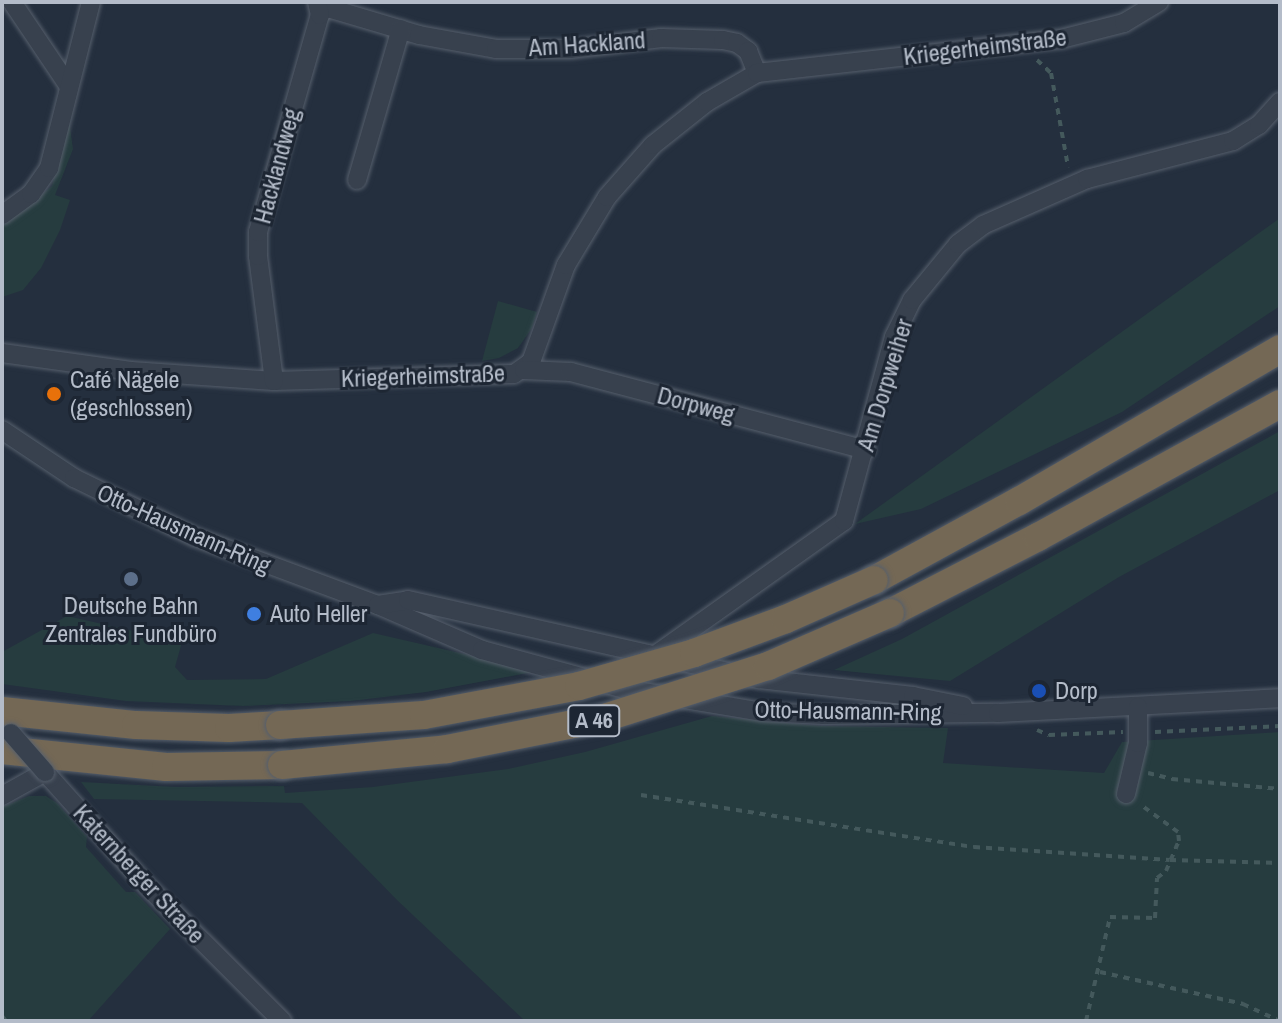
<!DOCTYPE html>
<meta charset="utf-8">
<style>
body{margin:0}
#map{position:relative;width:1282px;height:1023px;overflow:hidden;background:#242f3e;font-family:"Archivo Narrow",sans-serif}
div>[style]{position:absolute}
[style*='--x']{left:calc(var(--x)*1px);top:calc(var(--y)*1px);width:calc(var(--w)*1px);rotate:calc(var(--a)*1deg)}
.green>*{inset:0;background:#263c3f}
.path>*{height:4px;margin-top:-2px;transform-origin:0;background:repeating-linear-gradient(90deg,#44595c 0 6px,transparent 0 12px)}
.roads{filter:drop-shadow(0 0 2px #565f6c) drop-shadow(0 0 2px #565f6c)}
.minor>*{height:18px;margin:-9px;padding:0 9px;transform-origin:9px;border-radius:9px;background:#38414e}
.highway>*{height:28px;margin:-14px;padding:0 14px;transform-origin:14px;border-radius:14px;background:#746855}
.bridges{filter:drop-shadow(0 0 2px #565f6c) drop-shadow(0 0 2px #565f6c)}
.minor-bridge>*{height:18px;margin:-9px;padding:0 9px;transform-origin:9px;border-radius:9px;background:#38414e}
.highway-bridge>*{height:28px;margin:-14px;padding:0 14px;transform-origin:14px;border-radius:14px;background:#746855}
.dots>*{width:22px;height:22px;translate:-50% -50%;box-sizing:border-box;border:4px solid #1d2633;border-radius:50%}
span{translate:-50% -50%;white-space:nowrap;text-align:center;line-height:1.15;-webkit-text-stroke:6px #1d2633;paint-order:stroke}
.shield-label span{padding:2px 6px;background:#1d2633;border:2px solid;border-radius:6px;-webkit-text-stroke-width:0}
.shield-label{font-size:22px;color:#b4bcc9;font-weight:700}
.street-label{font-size:24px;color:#b4bcc9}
.poi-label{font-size:24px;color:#b4bcc9}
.left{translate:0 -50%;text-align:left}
.frame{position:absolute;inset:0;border:4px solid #b4bcc9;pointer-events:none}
</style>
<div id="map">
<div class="green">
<div style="clip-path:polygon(69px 119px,73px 149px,55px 195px,70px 200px,60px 230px,41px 268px,23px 290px,2px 297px,2px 227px,52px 186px)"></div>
<div style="clip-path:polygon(1280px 218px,1280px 306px,1122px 412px,921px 509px,855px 524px)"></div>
<div style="clip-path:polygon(498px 301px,537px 312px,532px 328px,518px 348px,499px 358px,482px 361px)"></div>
<div style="clip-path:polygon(1280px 431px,1280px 490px,1119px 577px,950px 681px,834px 670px,902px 639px)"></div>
<div style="clip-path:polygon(67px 616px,182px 642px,175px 667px,187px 680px,266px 679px,373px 633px,538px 671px,426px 692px,351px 701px,243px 706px,126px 701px,2px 684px,2px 652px)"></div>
<div style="clip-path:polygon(712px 716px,820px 726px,948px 728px,943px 763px,1104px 773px,1122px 742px,1280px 732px,1280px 1021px,525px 1021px,398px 901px,302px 803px,94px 799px,81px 782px,176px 787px,284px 786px,285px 793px,373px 787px,508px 769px,585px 752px)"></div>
<div style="clip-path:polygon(29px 796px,46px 796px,57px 803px,87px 837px,86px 847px,126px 892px,135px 892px,170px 929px,88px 1021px,2px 1021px,2px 807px)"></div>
</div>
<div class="path">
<div style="--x:1037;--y:60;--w:19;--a:43"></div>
<div style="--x:1051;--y:73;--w:96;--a:79.7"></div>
<div style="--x:1037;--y:730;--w:13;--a:23"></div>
<div style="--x:1049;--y:735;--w:74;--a:-2.3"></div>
<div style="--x:1155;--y:732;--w:125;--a:-2.7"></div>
<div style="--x:1148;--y:773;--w:25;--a:14"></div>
<div style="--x:1172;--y:779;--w:108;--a:5.3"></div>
<div style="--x:641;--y:795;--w:337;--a:8.9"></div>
<div style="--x:974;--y:847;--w:196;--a:3.8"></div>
<div style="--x:1170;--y:860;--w:110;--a:1.6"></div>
<div style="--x:1100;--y:972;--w:147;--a:12.6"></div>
<div style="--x:1243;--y:1004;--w:40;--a:25"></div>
<div style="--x:2;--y:1016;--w:6;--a:51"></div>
<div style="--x:1086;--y:1021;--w:107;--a:-77"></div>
<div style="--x:1110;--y:917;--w:45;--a:1.3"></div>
<div style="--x:1155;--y:918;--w:40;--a:-87.1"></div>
<div style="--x:1157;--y:878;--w:11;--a:-38"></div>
<div style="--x:1166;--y:871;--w:33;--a:-67"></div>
<div style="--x:1179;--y:841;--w:9;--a:-96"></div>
<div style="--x:1178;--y:832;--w:46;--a:-143.9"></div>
</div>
<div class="roads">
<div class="minor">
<div style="--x:12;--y:2;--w:100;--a:56"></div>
<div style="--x:318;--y:5;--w:105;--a:16.5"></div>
<div style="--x:419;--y:35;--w:78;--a:10.3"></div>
<div style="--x:496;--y:49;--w:74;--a:0"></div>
<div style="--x:570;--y:49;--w:92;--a:-6.9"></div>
<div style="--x:661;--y:38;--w:62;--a:1.8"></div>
<div style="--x:723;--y:40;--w:14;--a:12"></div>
<div style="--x:737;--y:43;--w:14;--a:36"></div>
<div style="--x:748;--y:51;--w:24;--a:68"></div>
<div style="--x:357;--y:180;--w:157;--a:-73.8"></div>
<div style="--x:2;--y:215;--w:36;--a:-36"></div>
<div style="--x:31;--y:194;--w:32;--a:-55"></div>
<div style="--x:49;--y:168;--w:171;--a:-75.8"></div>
<div style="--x:2;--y:353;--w:130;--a:7.9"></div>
<div style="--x:131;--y:371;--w:143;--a:4"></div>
<div style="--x:274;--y:381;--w:240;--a:-1.7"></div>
<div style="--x:514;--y:374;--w:21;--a:-35"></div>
<div style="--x:531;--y:362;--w:103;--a:-70.2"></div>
<div style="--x:566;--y:265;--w:79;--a:-58.9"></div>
<div style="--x:607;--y:197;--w:69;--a:-48.5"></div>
<div style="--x:653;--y:145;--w:69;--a:-38.5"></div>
<div style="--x:707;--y:102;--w:58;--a:-30.1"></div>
<div style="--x:757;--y:73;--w:306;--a:-6.4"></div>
<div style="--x:1061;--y:39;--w:65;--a:-14.3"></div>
<div style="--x:1124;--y:23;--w:41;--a:-31"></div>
<div style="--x:524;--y:370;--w:47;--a:2.4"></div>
<div style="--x:571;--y:372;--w:305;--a:14.8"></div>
<div style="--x:274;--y:381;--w:126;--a:-97.3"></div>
<div style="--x:258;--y:256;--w:24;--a:-90"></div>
<div style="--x:258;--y:232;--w:226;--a:-74.1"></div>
<div style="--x:320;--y:15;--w:13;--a:-103"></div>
<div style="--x:2;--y:430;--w:87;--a:33.7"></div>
<div style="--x:74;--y:478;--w:135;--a:26"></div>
<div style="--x:195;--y:537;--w:195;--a:20.4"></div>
<div style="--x:378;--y:605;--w:113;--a:23.4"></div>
<div style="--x:482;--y:650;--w:148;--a:15.3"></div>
<div style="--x:625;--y:689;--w:140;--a:9.5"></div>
<div style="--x:763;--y:712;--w:61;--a:2.8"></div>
<div style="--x:824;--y:715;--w:174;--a:-0.7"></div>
<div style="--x:998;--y:713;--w:282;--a:-3"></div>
<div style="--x:378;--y:605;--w:30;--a:-9"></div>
<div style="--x:408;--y:600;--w:360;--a:12.7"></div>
<div style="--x:759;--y:679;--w:155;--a:6.3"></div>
<div style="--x:913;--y:696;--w:51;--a:11.3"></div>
<div style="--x:654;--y:656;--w:233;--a:-35.4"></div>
<div style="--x:844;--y:521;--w:191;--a:-74.8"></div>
<div style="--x:894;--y:337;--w:41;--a:-64.1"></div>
<div style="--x:912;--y:300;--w:72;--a:-50.6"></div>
<div style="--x:958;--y:244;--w:31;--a:-37"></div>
<div style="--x:983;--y:225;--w:114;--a:-23.9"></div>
<div style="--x:1087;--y:179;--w:151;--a:-14.6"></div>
<div style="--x:1233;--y:141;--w:31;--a:-32"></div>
<div style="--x:1259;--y:125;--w:31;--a:-48"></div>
<div style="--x:1126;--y:794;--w:52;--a:-76.8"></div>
<div style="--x:1138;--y:743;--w:36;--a:-90"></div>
<div style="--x:2;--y:796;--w:49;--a:-29.2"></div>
<div style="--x:45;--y:772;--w:154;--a:48.2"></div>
<div style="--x:148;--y:887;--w:190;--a:45"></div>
</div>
<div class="highway">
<div style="--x:874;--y:580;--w:165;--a:-28.6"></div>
<div style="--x:1019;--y:501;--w:302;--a:-30.2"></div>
<div style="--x:890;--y:613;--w:166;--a:-27.2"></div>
<div style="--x:1038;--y:537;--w:276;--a:-28.8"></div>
<div style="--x:2;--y:711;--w:135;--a:6"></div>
<div style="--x:136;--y:725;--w:93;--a:1.8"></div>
<div style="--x:229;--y:728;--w:51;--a:-3.4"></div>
<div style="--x:2;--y:750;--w:165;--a:5.9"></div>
<div style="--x:166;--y:767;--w:116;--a:-1"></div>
</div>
</div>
<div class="bridges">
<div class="minor-bridge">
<div style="--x:11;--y:733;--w:52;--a:48.9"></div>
</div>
<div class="highway-bridge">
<div style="--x:280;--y:725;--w:144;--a:-4"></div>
<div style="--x:424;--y:715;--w:158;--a:-10.6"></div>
<div style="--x:579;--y:686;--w:120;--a:-16"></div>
<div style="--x:694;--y:653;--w:98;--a:-20.3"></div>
<div style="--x:786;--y:619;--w:96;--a:-23.9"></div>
<div style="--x:282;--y:765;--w:166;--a:-5.5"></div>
<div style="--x:447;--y:749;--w:160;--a:-11.2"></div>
<div style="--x:604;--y:718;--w:172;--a:-17.6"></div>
<div style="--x:768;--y:666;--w:133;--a:-23.5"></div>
</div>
</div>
<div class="dots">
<div style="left:54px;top:394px;background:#e8710a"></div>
<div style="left:131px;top:579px;background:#5c6f8a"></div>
<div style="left:254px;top:614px;background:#3f7fe0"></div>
<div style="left:1039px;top:691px;background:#1a4fb4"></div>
</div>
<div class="shield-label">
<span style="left:594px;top:721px">A 46</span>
</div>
<div class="street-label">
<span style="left:587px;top:44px;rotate:-4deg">Am Hackland</span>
<span style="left:985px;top:47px;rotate:-7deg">Kriegerheimstraße</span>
<span style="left:277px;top:166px;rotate:-75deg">Hacklandweg</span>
<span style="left:423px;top:376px;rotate:-2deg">Kriegerheimstraße</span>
<span style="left:885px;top:385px;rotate:-73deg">Am Dorpweiher</span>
<span style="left:696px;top:405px;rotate:15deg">Dorpweg</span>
<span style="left:184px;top:529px;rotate:24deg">Otto-Hausmann-Ring</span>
<span style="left:848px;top:711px;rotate:1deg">Otto-Hausmann-Ring</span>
<span style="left:139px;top:874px;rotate:47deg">Katernberger Straße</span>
</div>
<div class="poi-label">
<span class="left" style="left:70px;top:394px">Café Nägele<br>(geschlossen)</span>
<span style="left:131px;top:620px">Deutsche Bahn<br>Zentrales Fundbüro</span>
<span class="left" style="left:270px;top:614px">Auto Heller</span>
<span class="left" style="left:1055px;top:691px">Dorp</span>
</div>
<div class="frame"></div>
</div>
